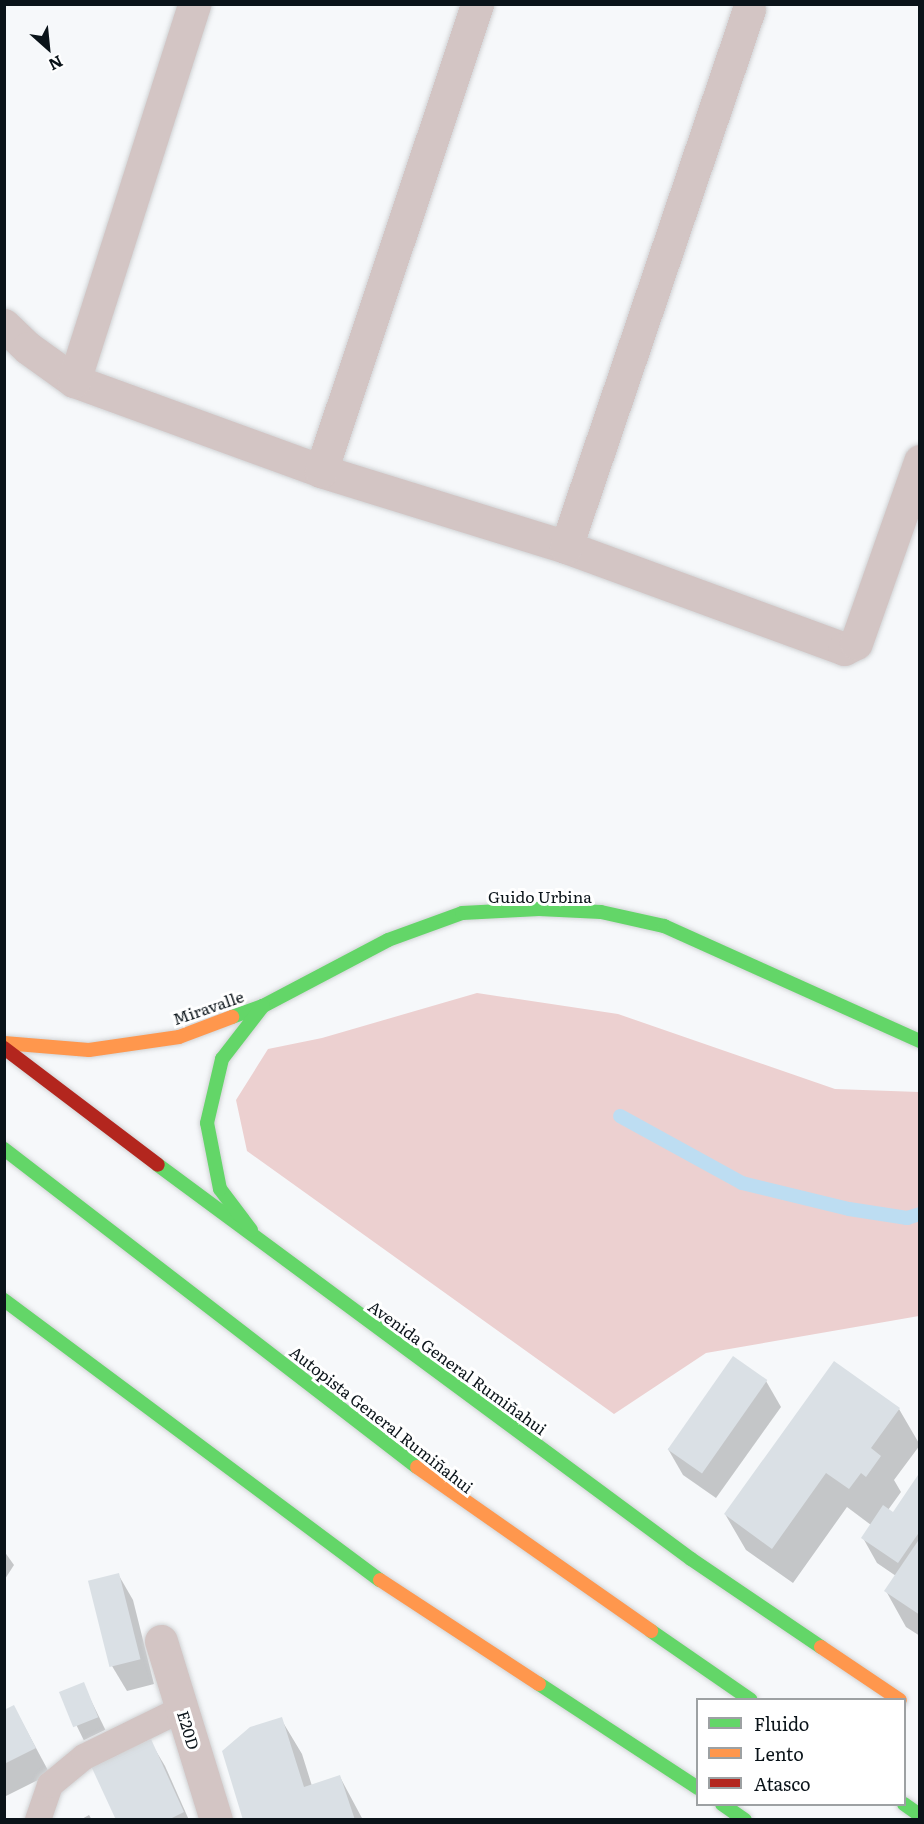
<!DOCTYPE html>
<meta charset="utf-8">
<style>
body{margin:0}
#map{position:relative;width:924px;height:1824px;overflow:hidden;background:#f6f8fa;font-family:Literata,serif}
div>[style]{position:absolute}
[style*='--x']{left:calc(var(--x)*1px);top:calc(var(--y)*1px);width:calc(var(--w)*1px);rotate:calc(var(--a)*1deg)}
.forest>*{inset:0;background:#ecd0d0}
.shadow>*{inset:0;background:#0003;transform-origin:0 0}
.stream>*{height:14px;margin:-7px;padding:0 7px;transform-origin:7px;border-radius:7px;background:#bdddf2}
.building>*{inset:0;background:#dae0e5;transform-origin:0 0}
.roads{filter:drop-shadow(0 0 2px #d1d3d5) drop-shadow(0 0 2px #d1d3d5)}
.lane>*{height:26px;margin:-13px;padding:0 13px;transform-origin:13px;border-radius:13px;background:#d3c5c4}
.street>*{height:33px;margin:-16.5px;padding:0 16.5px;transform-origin:16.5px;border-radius:16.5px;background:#d3c5c4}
.fast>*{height:14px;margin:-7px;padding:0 7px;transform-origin:7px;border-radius:7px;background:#63d668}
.slow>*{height:14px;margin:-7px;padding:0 7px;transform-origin:7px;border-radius:7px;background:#ff974d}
.jam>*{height:14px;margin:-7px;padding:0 7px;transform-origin:7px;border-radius:7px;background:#b3261e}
span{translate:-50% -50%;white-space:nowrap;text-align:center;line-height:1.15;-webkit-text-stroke:6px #fff;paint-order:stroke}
.street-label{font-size:16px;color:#0a1319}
.frame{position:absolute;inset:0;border:6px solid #0a1319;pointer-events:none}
.legend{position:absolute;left:696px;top:1698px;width:210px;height:108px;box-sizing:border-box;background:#fff;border:2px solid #9da1a3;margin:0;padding:8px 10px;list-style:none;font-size:18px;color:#0a1319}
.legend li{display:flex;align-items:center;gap:12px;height:30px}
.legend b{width:30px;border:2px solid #9da1a3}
.north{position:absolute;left:18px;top:18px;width:60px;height:60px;-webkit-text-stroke:4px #fff;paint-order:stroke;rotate:153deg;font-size:16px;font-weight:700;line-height:24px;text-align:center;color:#0a1319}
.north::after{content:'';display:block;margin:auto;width:21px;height:27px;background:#0a1319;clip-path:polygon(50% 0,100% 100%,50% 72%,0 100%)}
</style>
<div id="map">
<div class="forest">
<div style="clip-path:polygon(477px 993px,618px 1014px,835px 1089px,919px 1092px,919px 1316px,706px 1353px,614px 1414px,247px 1151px,236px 1100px,268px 1049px,322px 1038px)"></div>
</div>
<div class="shadow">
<div style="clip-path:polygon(766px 1381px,781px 1407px,716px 1498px,683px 1475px,668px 1449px)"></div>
<div style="clip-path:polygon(899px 1409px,920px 1445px,894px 1480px,901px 1492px,888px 1510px,893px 1514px,920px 1475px,920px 1636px,906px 1627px,886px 1591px,896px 1576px,877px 1563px,863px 1538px,871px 1525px,847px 1507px,793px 1583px,746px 1550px,725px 1514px)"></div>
<div style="clip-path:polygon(4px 1551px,14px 1565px,5px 1579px,4px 1579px)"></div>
<div style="clip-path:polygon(118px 1574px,133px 1600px,154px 1684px,127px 1691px,112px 1666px)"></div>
<div style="left:83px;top:1684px;width:51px;height:24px;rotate:64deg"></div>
<div style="clip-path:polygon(14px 1707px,50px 1774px,4px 1797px,4px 1712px)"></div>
<div style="clip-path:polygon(281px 1719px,302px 1754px,312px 1786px,340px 1777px,363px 1820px,245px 1820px)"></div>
<div style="clip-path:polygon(150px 1741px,165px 1766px,189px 1820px,117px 1820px)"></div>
<div style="clip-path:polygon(89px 1815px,92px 1820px,80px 1820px)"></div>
</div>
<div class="stream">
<div style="--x:620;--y:1116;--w:139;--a:28.8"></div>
<div style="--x:742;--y:1183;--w:110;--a:13.7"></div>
<div style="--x:849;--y:1209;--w:59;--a:8.8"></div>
<div style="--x:907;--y:1218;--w:14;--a:-17"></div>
</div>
<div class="building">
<div style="left:733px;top:1356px;width:42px;height:114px;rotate:35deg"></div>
<div style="clip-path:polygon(834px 1361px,900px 1408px,871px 1448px,881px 1456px,866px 1477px,861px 1473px,849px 1489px,826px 1473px,772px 1549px,724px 1514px)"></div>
<div style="clip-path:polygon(920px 1472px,920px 1531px,898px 1563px,861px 1538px,883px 1505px,893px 1512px)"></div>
<div style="clip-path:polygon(920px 1538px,920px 1615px,884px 1591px)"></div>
<div style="left:119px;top:1573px;width:89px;height:32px;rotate:76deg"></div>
<div style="left:84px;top:1682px;width:38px;height:27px;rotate:68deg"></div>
<div style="clip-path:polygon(14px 1705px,36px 1748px,4px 1764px,4px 1710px)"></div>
<div style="clip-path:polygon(282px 1717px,304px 1787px,340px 1775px,355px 1820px,243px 1820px,222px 1751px,250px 1727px)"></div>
<div style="clip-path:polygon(151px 1739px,184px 1812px,168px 1820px,116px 1820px,91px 1766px)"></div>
</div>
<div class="roads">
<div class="lane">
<div style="--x:38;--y:1820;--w:37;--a:-71"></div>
<div style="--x:50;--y:1785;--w:44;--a:-39.5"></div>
<div style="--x:84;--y:1757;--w:109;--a:-26.1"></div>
</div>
<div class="street">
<div style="--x:4;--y:325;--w:33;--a:44"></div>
<div style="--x:28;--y:348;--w:57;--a:35.7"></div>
<div style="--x:74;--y:381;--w:263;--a:20"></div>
<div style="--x:321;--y:471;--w:257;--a:17.2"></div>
<div style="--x:566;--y:547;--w:296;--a:20.1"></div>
<div style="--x:844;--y:649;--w:13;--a:-27"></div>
<div style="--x:856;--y:643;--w:193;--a:-70.6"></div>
<div style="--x:74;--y:381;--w:396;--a:-72.3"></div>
<div style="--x:321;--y:471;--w:492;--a:-71.5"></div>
<div style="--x:566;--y:547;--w:568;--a:-71.21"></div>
<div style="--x:161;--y:1641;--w:187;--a:72.9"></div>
</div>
<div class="fast">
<div style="--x:232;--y:1017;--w:33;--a:-20"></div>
<div style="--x:263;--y:1006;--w:141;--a:-27.8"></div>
<div style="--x:388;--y:940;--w:79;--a:-20"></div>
<div style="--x:462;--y:913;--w:77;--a:-3"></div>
<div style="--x:539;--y:909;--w:62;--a:2.8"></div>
<div style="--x:601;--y:912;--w:65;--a:12.5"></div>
<div style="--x:664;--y:926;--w:281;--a:24.2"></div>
<div style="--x:4;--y:1149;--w:521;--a:37.6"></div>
<div style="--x:158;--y:1165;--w:663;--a:36.47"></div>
<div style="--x:691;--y:1559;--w:157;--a:34.1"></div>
<div style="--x:251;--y:1230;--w:51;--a:-127.1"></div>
<div style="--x:220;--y:1189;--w:67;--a:-101.1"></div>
<div style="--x:207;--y:1123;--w:66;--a:-76.8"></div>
<div style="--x:222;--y:1059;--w:67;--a:-52.3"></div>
<div style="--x:4;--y:1300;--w:469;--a:36.7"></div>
<div style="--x:651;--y:1631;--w:121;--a:34.6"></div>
<div style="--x:539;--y:1684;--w:190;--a:33.2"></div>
<div style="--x:722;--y:1804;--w:28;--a:35"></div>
<div style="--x:904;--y:1804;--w:19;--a:35"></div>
</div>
<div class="slow">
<div style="--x:4;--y:1043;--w:85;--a:4.7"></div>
<div style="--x:89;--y:1050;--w:91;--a:-8.2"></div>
<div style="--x:179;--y:1037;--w:57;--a:-20.7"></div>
<div style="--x:417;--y:1467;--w:286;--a:35"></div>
<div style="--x:380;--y:1580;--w:190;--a:33.2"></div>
<div style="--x:821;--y:1647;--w:95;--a:33.9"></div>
</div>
<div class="jam">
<div style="--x:4;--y:1048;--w:193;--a:37.2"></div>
</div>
</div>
<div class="street-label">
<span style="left:540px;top:896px">Guido Urbina</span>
<span style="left:208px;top:1007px;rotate:-19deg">Miravalle</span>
<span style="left:458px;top:1367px;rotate:36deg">Avenida General Rumiñahui</span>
<span style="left:382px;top:1419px;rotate:38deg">Autopista General Rumiñahui</span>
<span style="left:189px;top:1730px;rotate:73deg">E20D</span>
</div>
<div class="frame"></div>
<ul class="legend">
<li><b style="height:8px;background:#63d668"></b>Fluido</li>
<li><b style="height:8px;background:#ff974d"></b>Lento</li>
<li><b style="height:8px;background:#b3261e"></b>Atasco</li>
</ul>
<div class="north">N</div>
</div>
